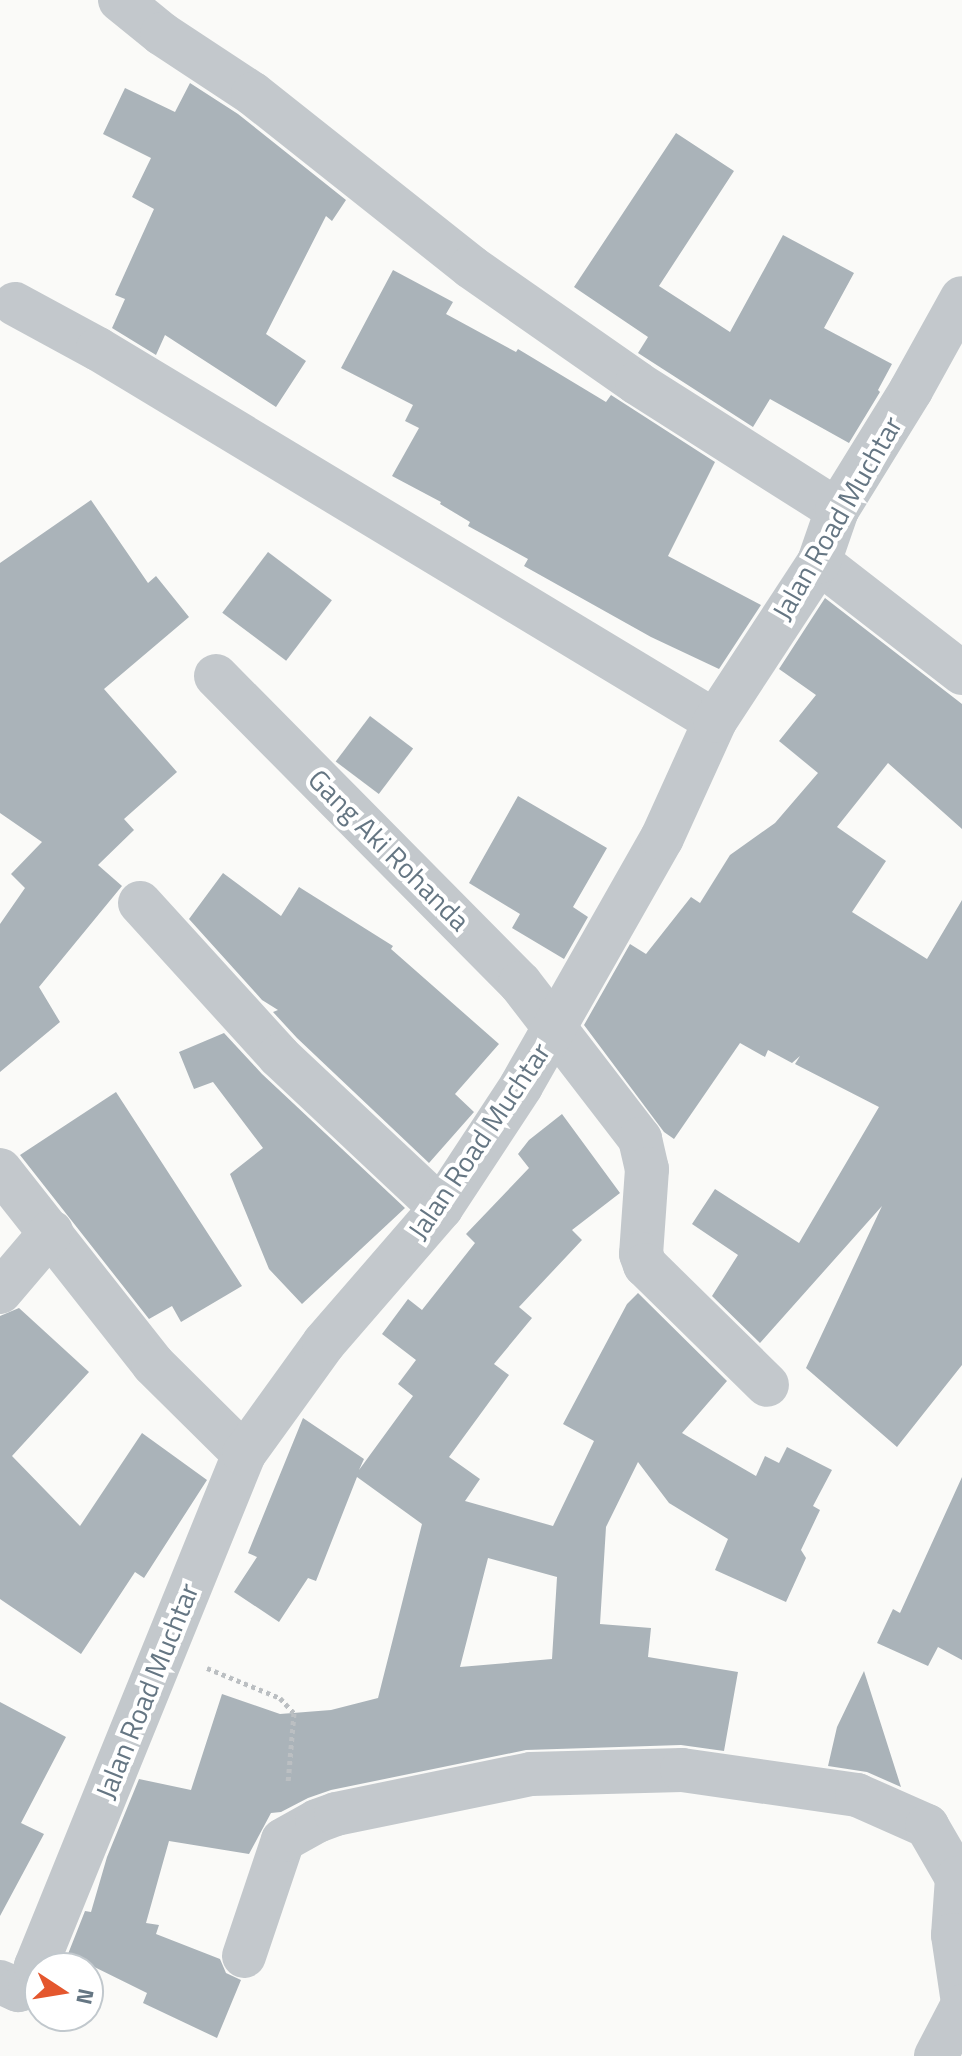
<!DOCTYPE html>
<style>
body{margin:0}
#map{position:relative;width:962px;height:2056px;overflow:hidden;background:#fafaf8;font-family:"Titillium Web",sans-serif}
div>[style]{position:absolute}
[style*='--x']{left:calc(var(--x)*1px);top:calc(var(--y)*1px);width:calc(var(--w)*1px);rotate:calc(var(--a)*1deg)}
.building>*{inset:0;background:#aab3b9;transform-origin:0 0}
.path>*{height:5px;margin-top:-2.5px;transform-origin:0;background:repeating-linear-gradient(90deg,#bbbfc2 0 4px,transparent 0 8px)}
.minor>*{height:44px;margin:-22px;padding:0 22px;transform-origin:22px;border-radius:22px;background:#c3c8cc}
span{translate:-50% -50%;white-space:nowrap;text-align:center;line-height:1.15;-webkit-text-stroke:8px #fff;paint-order:stroke}
.street-label{font-size:28px;color:#657683}
.north{position:absolute;left:24px;top:1952px;width:80px;height:80px;box-sizing:border-box;background:#fff;border:2px solid #c1c8cd;border-radius:50%;rotate:102deg;font-size:22px;font-weight:700;line-height:32px;text-align:center;color:#657683}
.north::after{content:'';display:block;margin:auto;width:28px;height:36px;background:#e4572e;clip-path:polygon(50% 0,100% 100%,50% 72%,0 100%)}
</style>
<div id="map">
<div class="building">
<div style="clip-path:polygon(190px 83px,238px 114px,346px 200px,332px 221px,326px 216px,266px 334px,306px 361px,276px 407px,165px 335px,156px 355px,112px 328px,125px 299px,115px 295px,154px 209px,132px 197px,151px 158px,103px 134px,125px 88px,175px 112px)"></div>
<div style="clip-path:polygon(676px 133px,734px 171px,659px 286px,730px 332px,783px 235px,854px 273px,824px 328px,892px 364px,878px 390px,880px 392px,849px 443px,770px 399px,753px 427px,638px 353px,648px 337px,574px 287px)"></div>
<div style="clip-path:polygon(393px 270px,453px 302px,446px 314px,516px 352px,518px 349px,606px 402px,611px 395px,715px 462px,668px 556px,761px 605px,719px 669px,651px 637px,524px 566px,528px 559px,468px 526px,470px 522px,440px 504px,441px 502px,392px 476px,419px 428px,405px 421px,413px 405px,341px 368px)"></div>
<div style="clip-path:polygon(91px 500px,148px 583px,156px 576px,189px 617px,104px 689px,177px 772px,124px 819px,134px 830px,98px 865px,122px 886px,39px 987px,60px 1022px,0 1072px,0 924px,25px 888px,11px 874px,42px 842px,0 813px,0 563px)"></div>
<div style="left:268px;top:552px;width:80px;height:76px;rotate:37deg"></div>
<div style="clip-path:polygon(825px 598px,962px 704px,962px 829px,888px 763px,837px 827px,886px 861px,852px 912px,927px 959px,962px 900px,962px 1365px,897px 1447px,806px 1368px,882px 1206px,760px 1343px,712px 1296px,738px 1255px,692px 1224px,715px 1189px,799px 1243px,879px 1107px,795px 1064px,800px 1056px,792px 1063px,768px 1050px,765px 1057px,740px 1043px,674px 1139px,664px 1132px,584px 1025px,630px 944px,646px 954px,691px 897px,700px 903px,730px 855px,775px 823px,818px 773px,779px 741px,816px 695px,779px 669px)"></div>
<div style="left:370px;top:716px;width:54px;height:57px;rotate:37deg"></div>
<div style="clip-path:polygon(518px 796px,607px 848px,573px 907px,588px 917px,564px 959px,512px 928px,520px 914px,469px 883px)"></div>
<div style="clip-path:polygon(223px 873px,281px 916px,299px 887px,393px 946px,391px 949px,499px 1044px,455px 1094px,474px 1112px,429px 1163px,297px 1038px,273px 1012px,278px 1010px,262px 1000px,189px 919px)"></div>
<div style="clip-path:polygon(224px 1033px,262px 1074px,405px 1208px,302px 1304px,269px 1269px,230px 1174px,263px 1148px,213px 1082px,194px 1089px,179px 1052px)"></div>
<div style="clip-path:polygon(116px 1092px,242px 1286px,181px 1322px,172px 1306px,149px 1319px,20px 1155px)"></div>
<div style="clip-path:polygon(evenodd,562px 1114px,620px 1193px,572px 1230px,582px 1240px,519px 1307px,532px 1318px,494px 1364px,509px 1375px,449px 1457px,480px 1479px,465px 1501px,553px 1526px,594px 1441px,563px 1424px,627px 1304px,638px 1293px,727px 1381px,682px 1433px,756px 1476px,765px 1456px,779px 1463px,787px 1447px,832px 1470px,813px 1506px,820px 1510px,801px 1550px,806px 1558px,786px 1602px,715px 1570px,728px 1539px,669px 1503px,638px 1462px,606px 1527px,600px 1624px,651px 1628px,648px 1657px,738px 1672px,724px 1751px,681px 1745px,526px 1750px,331px 1790px,308px 1798px,281px 1812px,271px 1813px,249px 1854px,169px 1841px,146px 1923px,159px 1925px,156px 1934px,220px 1959px,226px 1973px,241px 1980px,217px 2038px,143px 2003px,147px 1993px,68px 1954px,85px 1911px,91px 1912px,107px 1857px,139px 1779px,191px 1790px,222px 1694px,280px 1714px,331px 1710px,378px 1698px,422px 1524px,357px 1477px,316px 1581px,308px 1578px,279px 1622px,234px 1592px,257px 1557px,248px 1553px,303px 1418px,364px 1459px,359px 1470px,413px 1396px,398px 1384px,416px 1360px,382px 1334px,408px 1299px,422px 1310px,475px 1243px,466px 1234px,529px 1168px,518px 1154px,529px 1140px,562px 1114px,488px 1558px,557px 1577px,552px 1659px,460px 1667px,488px 1558px)"></div>
<div style="clip-path:polygon(19px 1308px,89px 1372px,12px 1456px,80px 1526px,142px 1433px,207px 1480px,144px 1578px,135px 1572px,81px 1654px,0 1599px,0 1316px)"></div>
<div style="clip-path:polygon(962px 1477px,962px 1660px,938px 1647px,928px 1666px,877px 1643px,893px 1609px,900px 1613px)"></div>
<div style="clip-path:polygon(864px 1671px,901px 1787px,867px 1772px,828px 1766px,837px 1727px)"></div>
<div style="clip-path:polygon(0 1702px,66px 1737px,21px 1823px,44px 1834px,0 1916px)"></div>
</div>
<div class="path">
<div style="--x:207;--y:1668;--w:79;--a:22.3"></div>
<div style="--x:280;--y:1698;--w:21;--a:47"></div>
<div style="--x:294;--y:1713;--w:70;--a:94.9"></div>
</div>
<div class="minor">
<div style="--x:120;--y:0;--w:54;--a:39"></div>
<div style="--x:162;--y:34;--w:109;--a:33.4"></div>
<div style="--x:253;--y:94;--w:278;--a:38.4"></div>
<div style="--x:471;--y:267;--w:203;--a:34.9"></div>
<div style="--x:637;--y:383;--w:237;--a:32.4"></div>
<div style="--x:15;--y:304;--w:94;--a:28.5"></div>
<div style="--x:98;--y:349;--w:720;--a:31.09"></div>
<div style="--x:819;--y:562;--w:181;--a:37.8"></div>
<div style="--x:216;--y:676;--w:432;--a:45.3"></div>
<div style="--x:520;--y:983;--w:197;--a:52.4"></div>
<div style="--x:640;--y:1139;--w:31;--a:77"></div>
<div style="--x:647;--y:1169;--w:85;--a:94"></div>
<div style="--x:641;--y:1254;--w:12;--a:70"></div>
<div style="--x:645;--y:1265;--w:171;--a:44.5"></div>
<div style="--x:140;--y:903;--w:207;--a:47.7"></div>
<div style="--x:279;--y:1056;--w:222;--a:43.2"></div>
<div style="--x:0;--y:1170;--w:247;--a:51.7"></div>
<div style="--x:153;--y:1364;--w:128;--a:44.7"></div>
<div style="--x:0;--y:1292;--w:79;--a:-49.6"></div>
<div style="--x:244;--y:1956;--w:122;--a:-71.4"></div>
<div style="--x:283;--y:1840;--w:39;--a:-29"></div>
<div style="--x:317;--y:1821;--w:20;--a:-20"></div>
<div style="--x:336;--y:1814;--w:199;--a:-11.6"></div>
<div style="--x:531;--y:1774;--w:151;--a:-1.5"></div>
<div style="--x:682;--y:1770;--w:177;--a:8.1"></div>
<div style="--x:857;--y:1795;--w:77;--a:23.9"></div>
<div style="--x:927;--y:1826;--w:60;--a:60"></div>
<div style="--x:957;--y:1878;--w:57;--a:94"></div>
<div style="--x:953;--y:1935;--w:62;--a:81.6"></div>
<div style="--x:0;--y:1982;--w:20;--a:24"></div>
<div style="--x:18;--y:1990;--w:12;--a:-14"></div>
<div style="--x:30;--y:1987;--w:22;--a:-74"></div>
<div style="--x:36;--y:1966;--w:553;--a:-67.89"></div>
<div style="--x:244;--y:1454;--w:137;--a:-54.2"></div>
<div style="--x:324;--y:1343;--w:179;--a:-49.1"></div>
<div style="--x:441;--y:1208;--w:146;--a:-56.7"></div>
<div style="--x:521;--y:1086;--w:285;--a:-60.4"></div>
<div style="--x:662;--y:838;--w:128;--a:-65.6"></div>
<div style="--x:715;--y:721;--w:190;--a:-56.8"></div>
<div style="--x:819;--y:562;--w:55;--a:-70.9"></div>
<div style="--x:837;--y:510;--w:141;--a:-58.3"></div>
<div style="--x:911;--y:390;--w:105;--a:-61"></div>
<div style="--x:936;--y:2056;--w:56;--a:-62.5"></div>
</div>
<div class="street-label">
<span style="left:837px;top:518px;rotate:-60deg">Jalan Road Muchtar</span>
<span style="left:389px;top:850px;rotate:45deg">Gang Aki Rohanda</span>
<span style="left:479px;top:1141px;rotate:-56deg">Jalan Road Muchtar</span>
<span style="left:147px;top:1691px;rotate:-68deg">Jalan Road Muchtar</span>
</div>
<div class="north">N</div>
</div>
